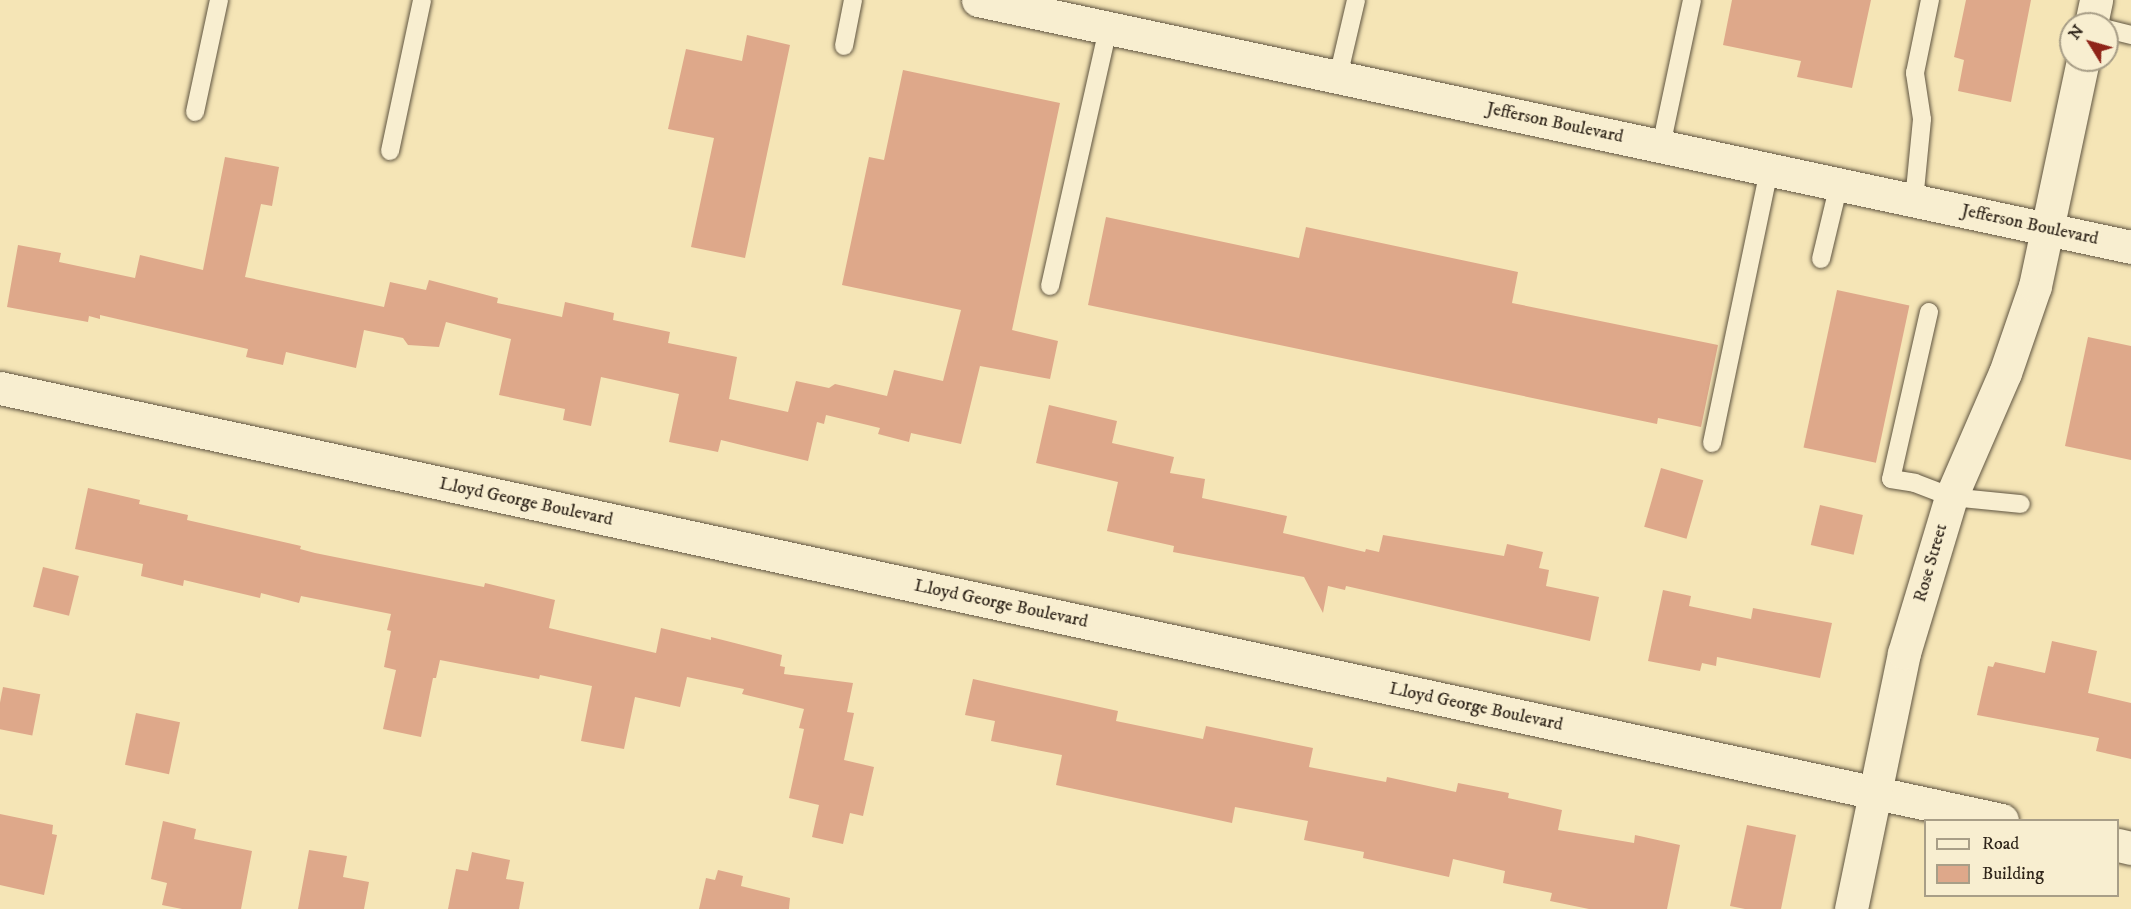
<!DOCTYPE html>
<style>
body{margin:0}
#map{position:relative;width:2131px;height:909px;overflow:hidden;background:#f5e5b6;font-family:"IM FELL DW Pica",serif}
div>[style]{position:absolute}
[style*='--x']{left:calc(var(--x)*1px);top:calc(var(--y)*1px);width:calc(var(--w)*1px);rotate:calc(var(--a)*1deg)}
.building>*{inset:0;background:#dea88a;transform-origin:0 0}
.roads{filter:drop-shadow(0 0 2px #605541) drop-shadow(0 0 2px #605541)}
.lane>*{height:18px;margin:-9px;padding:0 9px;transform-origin:9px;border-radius:9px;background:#f8eed0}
.street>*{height:33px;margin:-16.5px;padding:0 16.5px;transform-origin:16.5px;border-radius:16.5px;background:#f8eed0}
.secondary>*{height:33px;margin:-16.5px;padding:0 16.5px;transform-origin:16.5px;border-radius:16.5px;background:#f8eed0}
span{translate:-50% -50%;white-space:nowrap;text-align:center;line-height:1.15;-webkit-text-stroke:6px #f8eed0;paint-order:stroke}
.street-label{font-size:18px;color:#2f251a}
.legend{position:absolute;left:1924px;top:819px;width:195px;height:78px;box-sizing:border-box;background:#f8eed0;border:2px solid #a89e87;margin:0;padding:8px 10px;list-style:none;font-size:18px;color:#2f251a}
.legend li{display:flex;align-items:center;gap:12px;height:30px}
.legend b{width:30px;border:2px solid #a89e87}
.north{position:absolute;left:2059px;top:12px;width:60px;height:60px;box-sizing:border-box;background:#f8eed0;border:2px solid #a89e87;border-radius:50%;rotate:307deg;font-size:16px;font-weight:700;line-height:24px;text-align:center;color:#2f251a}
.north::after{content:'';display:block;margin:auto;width:21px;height:27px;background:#8f2418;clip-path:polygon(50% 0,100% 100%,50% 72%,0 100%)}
</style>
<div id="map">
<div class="building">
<div style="clip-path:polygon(1732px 0,1871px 0,1852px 88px,1797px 77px,1801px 61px,1723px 45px)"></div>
<div style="clip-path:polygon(1966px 0,2031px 0,2011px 102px,1958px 91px,1964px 60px,1954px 57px)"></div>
<div style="clip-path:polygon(747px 35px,790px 45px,745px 258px,691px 247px,714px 138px,668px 129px,686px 49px,742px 61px)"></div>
<div style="clip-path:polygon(903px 70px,1060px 103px,1012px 330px,1058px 341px,1050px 379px,980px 366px,961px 444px,911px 433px,909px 442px,878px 434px,880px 428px,826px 415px,824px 424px,817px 422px,808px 461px,721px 440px,718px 452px,669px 442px,679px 394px,601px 377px,591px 426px,563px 420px,565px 409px,499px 395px,511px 339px,446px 322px,439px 347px,408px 345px,403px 338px,364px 330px,356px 368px,286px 352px,283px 365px,246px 357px,248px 349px,100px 315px,100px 319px,89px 316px,88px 322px,7px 307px,18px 245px,61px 253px,59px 262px,135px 278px,140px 255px,203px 270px,225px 157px,279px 167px,272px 206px,261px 204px,245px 277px,384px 307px,390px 282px,426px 290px,429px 280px,498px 298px,497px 303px,562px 317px,565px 302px,614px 313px,613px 320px,670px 332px,668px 343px,737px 357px,729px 399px,788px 412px,796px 381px,829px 388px,835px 384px,887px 396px,894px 370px,943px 381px,961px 310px,842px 285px,869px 157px,884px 160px)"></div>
<div style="clip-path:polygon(1106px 217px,1299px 258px,1306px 227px,1518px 272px,1512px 303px,1718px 345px,1701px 427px,1658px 418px,1657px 424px,1088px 305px)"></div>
<div style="left:1837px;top:290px;width:74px;height:161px;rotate:12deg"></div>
<div style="clip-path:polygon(2088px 337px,2131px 346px,2131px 460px,2065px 446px)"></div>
<div style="clip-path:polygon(1049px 405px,1117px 421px,1112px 443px,1174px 457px,1170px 473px,1205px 479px,1202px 498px,1287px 516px,1283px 533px,1365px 552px,1366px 549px,1379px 552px,1383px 535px,1504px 556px,1507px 544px,1543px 552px,1539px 568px,1549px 570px,1546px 586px,1599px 597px,1590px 641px,1346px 586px,1345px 590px,1328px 586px,1323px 613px,1304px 577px,1173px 552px,1174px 546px,1107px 531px,1118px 482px,1036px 463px)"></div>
<div style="left:1661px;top:468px;width:44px;height:61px;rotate:16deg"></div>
<div style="clip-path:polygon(88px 488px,140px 500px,139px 504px,188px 515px,187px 520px,301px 546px,300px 549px,315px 553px,484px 587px,485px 583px,555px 600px,549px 628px,656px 653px,661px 628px,711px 640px,711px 637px,782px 655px,780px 666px,785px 667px,784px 674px,853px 683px,847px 712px,854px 713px,844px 760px,874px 767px,863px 816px,850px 813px,843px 844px,812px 837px,819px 805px,789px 798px,804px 729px,799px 728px,804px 709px,742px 694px,744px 689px,687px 677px,680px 707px,635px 697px,624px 749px,581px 741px,592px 686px,540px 675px,539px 679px,440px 660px,436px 678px,433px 678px,421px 737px,383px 729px,396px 670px,384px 667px,391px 631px,387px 630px,391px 614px,301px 596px,299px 603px,261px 593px,260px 598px,184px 580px,183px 586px,141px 576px,143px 564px,75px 549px)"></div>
<div style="left:1820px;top:505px;width:44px;height:41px;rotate:13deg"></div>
<div style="left:43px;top:567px;width:37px;height:41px;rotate:14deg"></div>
<div style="clip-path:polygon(1663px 590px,1691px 596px,1689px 606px,1751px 619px,1753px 608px,1832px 623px,1820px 678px,1717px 657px,1716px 666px,1702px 663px,1700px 671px,1648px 661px)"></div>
<div style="clip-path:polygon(2052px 641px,2097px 651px,2088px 693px,2131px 703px,2131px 759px,2096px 751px,2099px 738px,1977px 715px,1988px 666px,1993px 667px,1995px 662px,2045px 673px)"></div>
<div style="clip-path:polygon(973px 679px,1118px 711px,1116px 721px,1203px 739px,1206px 726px,1313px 748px,1309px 767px,1386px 782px,1387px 777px,1456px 792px,1458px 783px,1509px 793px,1508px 798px,1562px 810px,1558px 830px,1634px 843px,1635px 835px,1680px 845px,1667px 909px,1589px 909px,1550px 901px,1552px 893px,1503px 883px,1505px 871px,1453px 859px,1449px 877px,1363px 858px,1364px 852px,1304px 840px,1308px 821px,1235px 807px,1232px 823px,1056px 785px,1062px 755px,991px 741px,995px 721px,965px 715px)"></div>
<div style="left:3px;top:687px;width:38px;height:42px;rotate:11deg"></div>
<div style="left:136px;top:713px;width:45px;height:53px;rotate:12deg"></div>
<div style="clip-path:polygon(0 814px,53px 825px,52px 834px,57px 835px,44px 895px,0 885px)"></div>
<div style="clip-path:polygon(163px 821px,196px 829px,194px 839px,252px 851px,241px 909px,182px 909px,162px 905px,167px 883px,151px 879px)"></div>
<div style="clip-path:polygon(1747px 825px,1796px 835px,1781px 909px,1745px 909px,1730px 906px)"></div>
<div style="clip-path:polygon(309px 850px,347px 856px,343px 877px,369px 882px,364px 909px,298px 909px)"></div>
<div style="clip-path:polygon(472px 852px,510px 860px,506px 879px,524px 882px,519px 909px,448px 909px,456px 869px,468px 871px)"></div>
<div style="clip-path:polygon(718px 870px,743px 876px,741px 886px,790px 898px,789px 909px,699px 909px,706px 878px,715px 880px)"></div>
</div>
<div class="roads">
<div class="lane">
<div style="--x:2107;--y:29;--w:25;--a:14"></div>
<div style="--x:844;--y:46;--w:47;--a:-78.9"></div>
<div style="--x:1338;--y:77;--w:79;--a:-76.8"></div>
<div style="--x:195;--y:112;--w:115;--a:-77.9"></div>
<div style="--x:1661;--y:146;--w:149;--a:-78"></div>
<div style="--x:390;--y:151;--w:154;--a:-78"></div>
<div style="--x:1914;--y:201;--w:82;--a:-84.4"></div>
<div style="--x:1922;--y:119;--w:47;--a:-98.7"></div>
<div style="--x:1915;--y:73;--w:75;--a:-78.4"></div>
<div style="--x:1821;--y:259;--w:77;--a:-76.5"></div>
<div style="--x:1050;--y:286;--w:264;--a:-77.3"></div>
<div style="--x:1929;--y:312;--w:171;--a:102.8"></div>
<div style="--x:1891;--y:479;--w:24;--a:9"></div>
<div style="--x:1915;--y:483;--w:39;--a:21"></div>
<div style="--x:1951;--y:497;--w:70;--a:5.7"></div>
<div style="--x:1712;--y:443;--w:279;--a:-78.2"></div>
</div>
<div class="street">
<div style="--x:2091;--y:24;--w:25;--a:-78"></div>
<div style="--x:0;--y:388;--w:2048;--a:12.18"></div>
<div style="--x:2118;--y:845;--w:13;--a:13"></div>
<div style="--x:1851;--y:909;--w:261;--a:-78.3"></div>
<div style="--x:1904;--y:653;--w:163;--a:-73.2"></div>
<div style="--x:1951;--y:497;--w:135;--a:-66.5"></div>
<div style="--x:2005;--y:373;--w:92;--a:-71"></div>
<div style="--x:2035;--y:286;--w:231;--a:-78"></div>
</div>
<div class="secondary">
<div style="--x:978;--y:0;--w:1179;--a:12.09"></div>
</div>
</div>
<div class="street-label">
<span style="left:1555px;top:123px;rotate:12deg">Jefferson Boulevard</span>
<span style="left:2030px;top:225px;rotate:12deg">Jefferson Boulevard</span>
<span style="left:526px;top:502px;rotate:12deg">Lloyd George Boulevard</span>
<span style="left:1931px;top:563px;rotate:-74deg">Rose Street</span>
<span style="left:1001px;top:604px;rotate:12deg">Lloyd George Boulevard</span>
<span style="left:1476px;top:707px;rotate:12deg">Lloyd George Boulevard</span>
</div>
<ul class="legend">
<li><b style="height:8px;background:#f8eed0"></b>Road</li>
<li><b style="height:16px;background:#dea88a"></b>Building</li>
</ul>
<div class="north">N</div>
</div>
